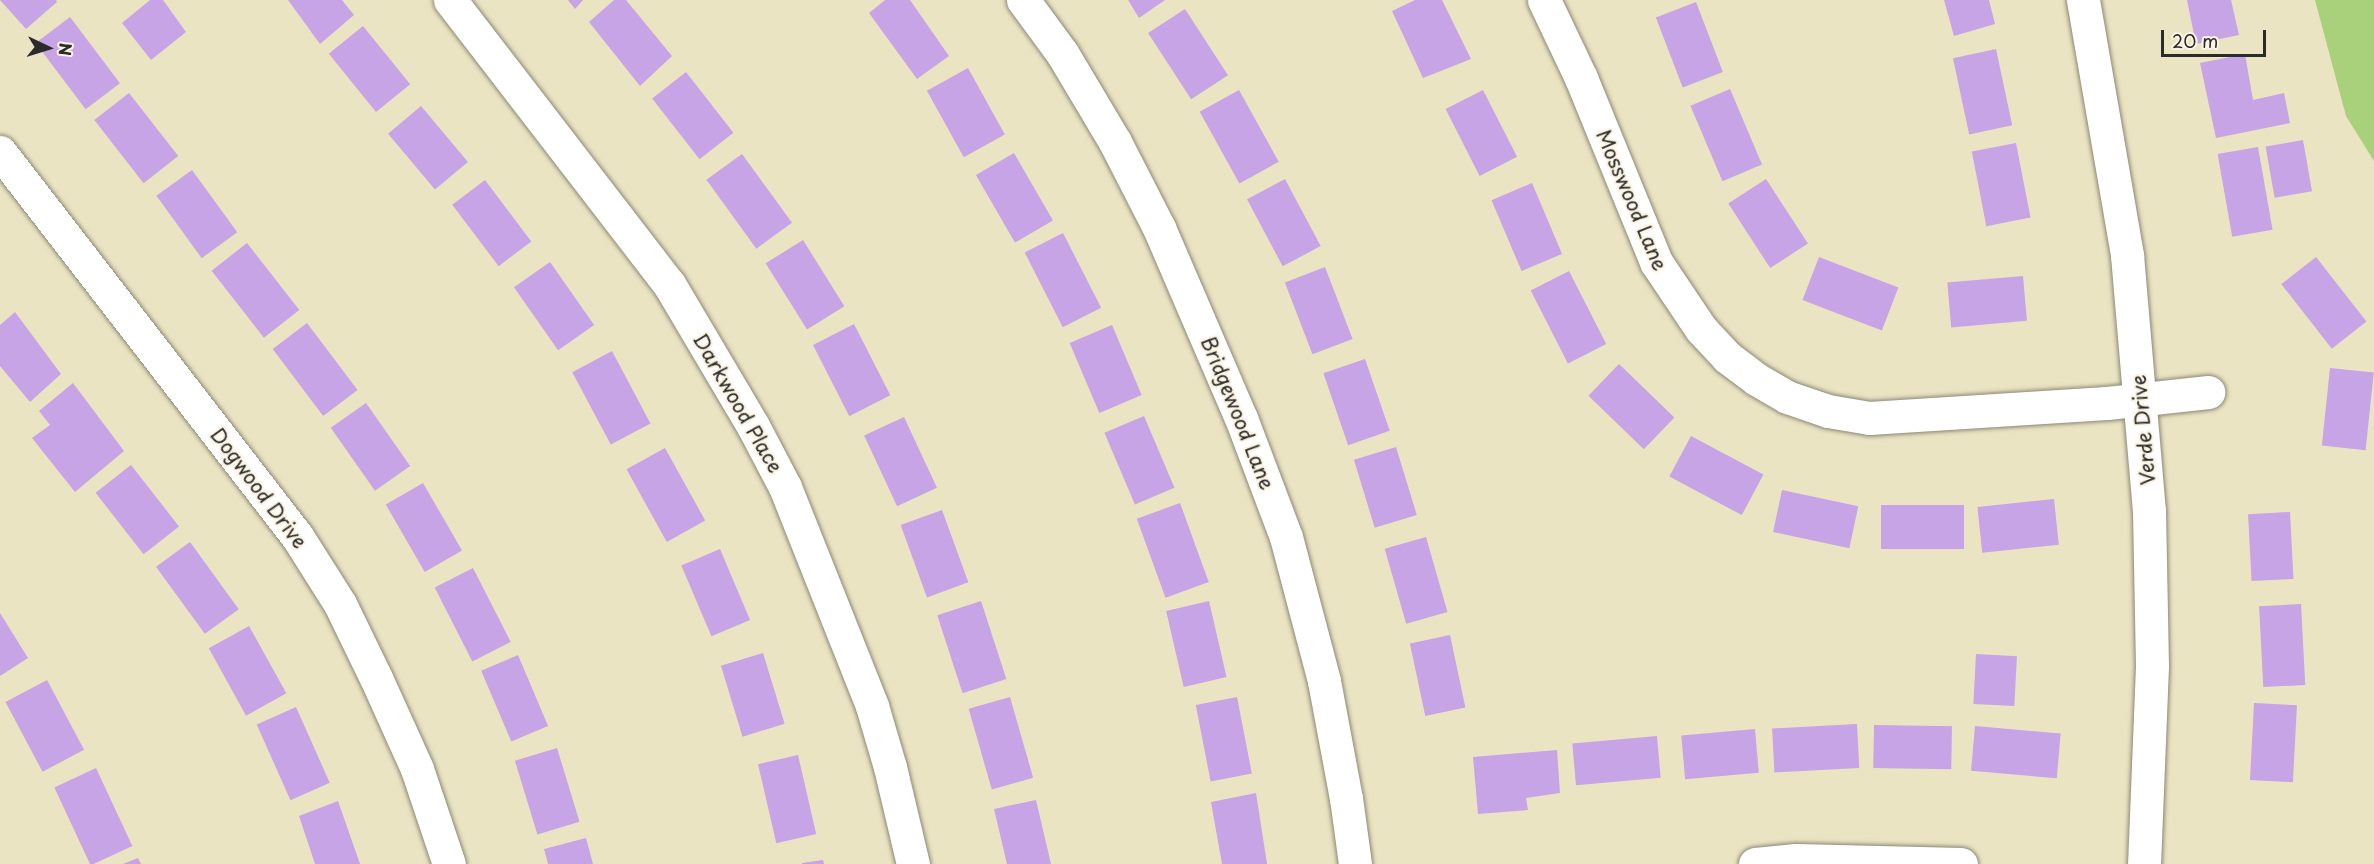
<!DOCTYPE html>
<style>
body{margin:0}
#map{position:relative;width:2374px;height:864px;overflow:hidden;background:#ebe4c3;font-family:"Playpen Sans",sans-serif}
div>[style]{position:absolute}
[style*='--x']{left:calc(var(--x)*1px);top:calc(var(--y)*1px);width:calc(var(--w)*1px);rotate:calc(var(--a)*1deg)}
.green>*{inset:0;background:#a9d07b}
.building>*{inset:0;background:#c6a4e5;transform-origin:0 0}
.roads{filter:drop-shadow(0 0 2px #8b8877) drop-shadow(0 0 2px #8b8877)}
.minor>*{height:33px;margin:-16.5px;padding:0 16.5px;transform-origin:16.5px;border-radius:16.5px;background:#fff}
.tertiary>*{height:33px;margin:-16.5px;padding:0 16.5px;transform-origin:16.5px;border-radius:16.5px;background:#fff}
span{translate:-50% -50%;white-space:nowrap;text-align:center;line-height:1.15;-webkit-text-stroke:4.5px #fcf5e5;paint-order:stroke}
.street-label{font-size:20px;color:#2b2b2b}
.north{position:absolute;left:18px;top:18px;width:60px;height:60px;-webkit-text-stroke:4px #fcf5e5;paint-order:stroke;rotate:94deg;font-size:16px;font-weight:700;line-height:24px;text-align:center;color:#2b2b2b}
.north::after{content:'';display:block;margin:auto;width:21px;height:27px;background:#2b2b2b;clip-path:polygon(50% 0,100% 100%,50% 72%,0 100%)}
.scale{position:absolute;left:2161px;top:30px;width:105px;height:27px;box-sizing:border-box;border:3px solid #2b2b2b;border-top:0;padding-left:8px;font-size:18px;line-height:21px;white-space:nowrap;color:#2b2b2b;-webkit-text-stroke:4px #fcf5e5;paint-order:stroke}
</style>
<div id="map">
<div class="green">
<div style="clip-path:polygon(2315px 0,2374px 0,2374px 161px,2346px 116px)"></div>
</div>
<div class="building">
<div style="clip-path:polygon(0 0,56px 0,57px 2px,26px 29px)"></div>
<div style="clip-path:polygon(150px 0,163px 0,186px 32px,151px 60px,122px 23px)"></div>
<div style="clip-path:polygon(288px 0,342px 0,354px 15px,320px 44px)"></div>
<div style="clip-path:polygon(568px 0,583px 0,575px 9px)"></div>
<div style="clip-path:polygon(614px 0,626px 0,672px 56px,640px 86px,589px 22px)"></div>
<div style="clip-path:polygon(885px 0,910px 0,949px 56px,917px 79px,869px 13px)"></div>
<div style="clip-path:polygon(1128px 0,1165px 0,1139px 18px)"></div>
<div style="clip-path:polygon(1415px 0,1442px 0,1471px 59px,1423px 78px,1392px 11px)"></div>
<div style="clip-path:polygon(1944px 0,1989px 0,1995px 24px,1954px 36px)"></div>
<div style="clip-path:polygon(2187px 0,2231px 0,2239px 35px,2196px 44px)"></div>
<div style="left:1696px;top:2px;width:75px;height:43px;rotate:69deg"></div>
<div style="left:1185px;top:9px;width:79px;height:44px;rotate:57deg"></div>
<div style="left:70px;top:17px;width:83px;height:43px;rotate:53deg"></div>
<div style="left:363px;top:26px;width:75px;height:44px;rotate:51deg"></div>
<div style="left:1996px;top:49px;width:78px;height:44px;rotate:78deg"></div>
<div style="clip-path:polygon(2245px 54px,2253px 100px,2284px 93px,2290px 123px,2216px 138px,2200px 63px)"></div>
<div style="left:968px;top:68px;width:76px;height:47px;rotate:61deg"></div>
<div style="left:686px;top:72px;width:77px;height:43px;rotate:52deg"></div>
<div style="left:1730px;top:89px;width:82px;height:43px;rotate:67deg"></div>
<div style="left:1239px;top:90px;width:82px;height:45px;rotate:61deg"></div>
<div style="left:1483px;top:90px;width:75px;height:42px;rotate:63deg"></div>
<div style="left:129px;top:93px;width:80px;height:44px;rotate:52deg"></div>
<div style="left:421px;top:106px;width:73px;height:43px;rotate:50deg"></div>
<div style="left:2303px;top:140px;width:52px;height:38px;rotate:80deg"></div>
<div style="left:2016px;top:143px;width:76px;height:45px;rotate:79deg"></div>
<div style="left:2258px;top:147px;width:84px;height:41px;rotate:80deg"></div>
<div style="left:1014px;top:153px;width:78px;height:44px;rotate:60deg"></div>
<div style="left:742px;top:154px;width:85px;height:44px;rotate:54deg"></div>
<div style="left:192px;top:170px;width:77px;height:44px;rotate:54deg"></div>
<div style="left:1285px;top:179px;width:76px;height:43px;rotate:62deg"></div>
<div style="left:1766px;top:179px;width:77px;height:45px;rotate:57deg"></div>
<div style="left:485px;top:180px;width:77px;height:41px;rotate:53deg"></div>
<div style="left:1532px;top:183px;width:77px;height:44px;rotate:67deg"></div>
<div style="left:1063px;top:233px;width:84px;height:43px;rotate:63deg"></div>
<div style="left:803px;top:240px;width:78px;height:44px;rotate:58deg"></div>
<div style="left:247px;top:243px;width:85px;height:45px;rotate:52deg"></div>
<div style="left:1819px;top:257px;width:85px;height:46px;rotate:21deg"></div>
<div style="left:2316px;top:257px;width:82px;height:44px;rotate:52deg"></div>
<div style="left:550px;top:262px;width:77px;height:44px;rotate:55deg"></div>
<div style="left:1325px;top:267px;width:77px;height:43px;rotate:69deg"></div>
<div style="left:1569px;top:271px;width:82px;height:43px;rotate:63deg"></div>
<div style="left:2023px;top:276px;width:45px;height:76px;rotate:85deg"></div>
<div style="clip-path:polygon(15px 312px,61px 374px,30px 402px,0 366px,0 325px)"></div>
<div style="left:307px;top:323px;width:84px;height:43px;rotate:53deg"></div>
<div style="left:854px;top:324px;width:80px;height:46px;rotate:63deg"></div>
<div style="left:1112px;top:325px;width:76px;height:46px;rotate:67deg"></div>
<div style="left:612px;top:351px;width:82px;height:45px;rotate:62deg"></div>
<div style="left:1365px;top:359px;width:76px;height:44px;rotate:71deg"></div>
<div style="left:1619px;top:364px;width:77px;height:44px;rotate:44deg"></div>
<div style="left:2330px;top:368px;width:44px;height:78px;rotate:6deg"></div>
<div style="clip-path:polygon(73px 383px,124px 451px,75px 492px,32px 438px,50px 425px,39px 411px)"></div>
<div style="left:366px;top:403px;width:77px;height:43px;rotate:55deg"></div>
<div style="left:1144px;top:416px;width:78px;height:43px;rotate:67deg"></div>
<div style="left:904px;top:417px;width:78px;height:44px;rotate:65deg"></div>
<div style="left:1691px;top:436px;width:82px;height:46px;rotate:28deg"></div>
<div style="left:1396px;top:447px;width:71px;height:44px;rotate:73deg"></div>
<div style="left:665px;top:448px;width:83px;height:44px;rotate:61deg"></div>
<div style="left:131px;top:465px;width:78px;height:45px;rotate:52deg"></div>
<div style="left:423px;top:483px;width:78px;height:43px;rotate:60deg"></div>
<div style="left:1782px;top:490px;width:78px;height:43px;rotate:12deg"></div>
<div style="left:2054px;top:499px;width:46px;height:77px;rotate:84deg"></div>
<div style="left:1180px;top:503px;width:84px;height:46px;rotate:70deg"></div>
<div style="left:1881px;top:505px;width:83px;height:44px"></div>
<div style="left:942px;top:510px;width:77px;height:44px;rotate:70deg"></div>
<div style="left:2290px;top:512px;width:67px;height:42px;rotate:87deg"></div>
<div style="left:1426px;top:537px;width:78px;height:43px;rotate:74deg"></div>
<div style="left:190px;top:542px;width:83px;height:42px;rotate:54deg"></div>
<div style="left:720px;top:549px;width:77px;height:42px;rotate:67deg"></div>
<div style="left:473px;top:568px;width:83px;height:43px;rotate:63deg"></div>
<div style="left:981px;top:601px;width:82px;height:46px;rotate:72deg"></div>
<div style="left:1209px;top:601px;width:78px;height:44px;rotate:77deg"></div>
<div style="left:2301px;top:604px;width:81px;height:42px;rotate:87deg"></div>
<div style="clip-path:polygon(0 613px,28px 658px,0 676px)"></div>
<div style="left:249px;top:626px;width:77px;height:46px;rotate:61deg"></div>
<div style="left:1450px;top:635px;width:74px;height:41px;rotate:78deg"></div>
<div style="left:763px;top:653px;width:74px;height:44px;rotate:73deg"></div>
<div style="left:1976px;top:654px;width:41px;height:50px;rotate:3deg"></div>
<div style="left:518px;top:655px;width:77px;height:40px;rotate:67deg"></div>
<div style="left:47px;top:680px;width:79px;height:47px;rotate:62deg"></div>
<div style="left:1010px;top:697px;width:84px;height:43px;rotate:74deg"></div>
<div style="left:1237px;top:697px;width:78px;height:42px;rotate:79deg"></div>
<div style="left:2254px;top:703px;width:43px;height:77px;rotate:3deg"></div>
<div style="left:296px;top:707px;width:83px;height:43px;rotate:66deg"></div>
<div style="left:1857px;top:724px;width:44px;height:85px;rotate:87deg"></div>
<div style="left:1874px;top:725px;width:78px;height:43px;rotate:1deg"></div>
<div style="left:1975px;top:726px;width:86px;height:45px;rotate:5deg"></div>
<div style="left:1755px;top:729px;width:44px;height:74px;rotate:85deg"></div>
<div style="left:1657px;top:736px;width:42px;height:85px;rotate:85deg"></div>
<div style="left:557px;top:748px;width:77px;height:44px;rotate:73deg"></div>
<div style="clip-path:polygon(1557px 750px,1560px 793px,1526px 798px,1528px 810px,1478px 814px,1473px 757px)"></div>
<div style="left:798px;top:755px;width:81px;height:41px;rotate:77deg"></div>
<div style="left:96px;top:768px;width:86px;height:46px;rotate:65deg"></div>
<div style="clip-path:polygon(1256px 793px,1267px 864px,1222px 864px,1211px 802px)"></div>
<div style="clip-path:polygon(1036px 800px,1051px 864px,1007px 864px,994px 809px)"></div>
<div style="clip-path:polygon(338px 801px,360px 864px,315px 864px,299px 816px)"></div>
<div style="clip-path:polygon(586px 838px,593px 864px,548px 864px,544px 849px)"></div>
<div style="clip-path:polygon(138px 858px,141px 864px,123px 864px)"></div>
<div style="clip-path:polygon(823px 860px,824px 864px,802px 864px,802px 863px)"></div>
</div>
<div class="roads">
<div class="minor">
<div style="--x:450;--y:0;--w:359;--a:52.4"></div>
<div style="--x:669;--y:284;--w:165;--a:59.4"></div>
<div style="--x:753;--y:426;--w:69;--a:62.3"></div>
<div style="--x:785;--y:487;--w:236;--a:68.3"></div>
<div style="--x:872;--y:706;--w:64;--a:73.6"></div>
<div style="--x:890;--y:767;--w:100;--a:76.7"></div>
<div style="--x:1023;--y:0;--w:66;--a:53.7"></div>
<div style="--x:1062;--y:53;--w:104;--a:59.2"></div>
<div style="--x:1115;--y:142;--w:97;--a:62.9"></div>
<div style="--x:1159;--y:228;--w:207;--a:66.7"></div>
<div style="--x:1241;--y:418;--w:127;--a:69.3"></div>
<div style="--x:1286;--y:537;--w:149;--a:75.2"></div>
<div style="--x:1324;--y:681;--w:119;--a:79.4"></div>
<div style="--x:1346;--y:798;--w:67;--a:82.2"></div>
<div style="--x:1544;--y:0;--w:86;--a:64.6"></div>
<div style="--x:1581;--y:78;--w:199;--a:67.8"></div>
<div style="--x:1656;--y:262;--w:81;--a:56.1"></div>
<div style="--x:1701;--y:329;--w:38;--a:47"></div>
<div style="--x:1727;--y:357;--w:36;--a:37"></div>
<div style="--x:1756;--y:379;--w:36;--a:30"></div>
<div style="--x:1787;--y:397;--w:43;--a:18.9"></div>
<div style="--x:1828;--y:411;--w:42;--a:9.7"></div>
<div style="--x:1869;--y:418;--w:238;--a:-3.6"></div>
<div style="--x:2107;--y:403;--w:102;--a:-6.2"></div>
<div style="--x:0;--y:152;--w:485;--a:52.3"></div>
<div style="--x:297;--y:536;--w:80;--a:57.7"></div>
<div style="--x:340;--y:604;--w:82;--a:64.1"></div>
<div style="--x:376;--y:678;--w:100;--a:65.7"></div>
<div style="--x:417;--y:769;--w:100;--a:71.4"></div>
<div style="--x:1755;--y:864;--w:41;--a:-5.6"></div>
<div style="--x:1796;--y:860;--w:165;--a:1.4"></div>
</div>
<div class="tertiary">
<div style="--x:2083;--y:0;--w:259;--a:80.2"></div>
<div style="--x:2127;--y:255;--w:256;--a:85.1"></div>
<div style="--x:2149;--y:510;--w:156;--a:88.9"></div>
<div style="--x:2152;--y:666;--w:198;--a:92.3"></div>
</div>
</div>
<div class="street-label">
<span style="left:1632px;top:200px;rotate:67deg">Mosswood Lane</span>
<span style="left:738px;top:403px;rotate:60deg">Darkwood Place</span>
<span style="left:1238px;top:413px;rotate:68deg">Bridgewood Lane</span>
<span style="left:2143px;top:430px;rotate:-95deg">Verde Drive</span>
<span style="left:259px;top:488px;rotate:53deg">Dogwood Drive</span>
</div>
<div class="north">N</div>
<div class="scale">20 m</div>
</div>
